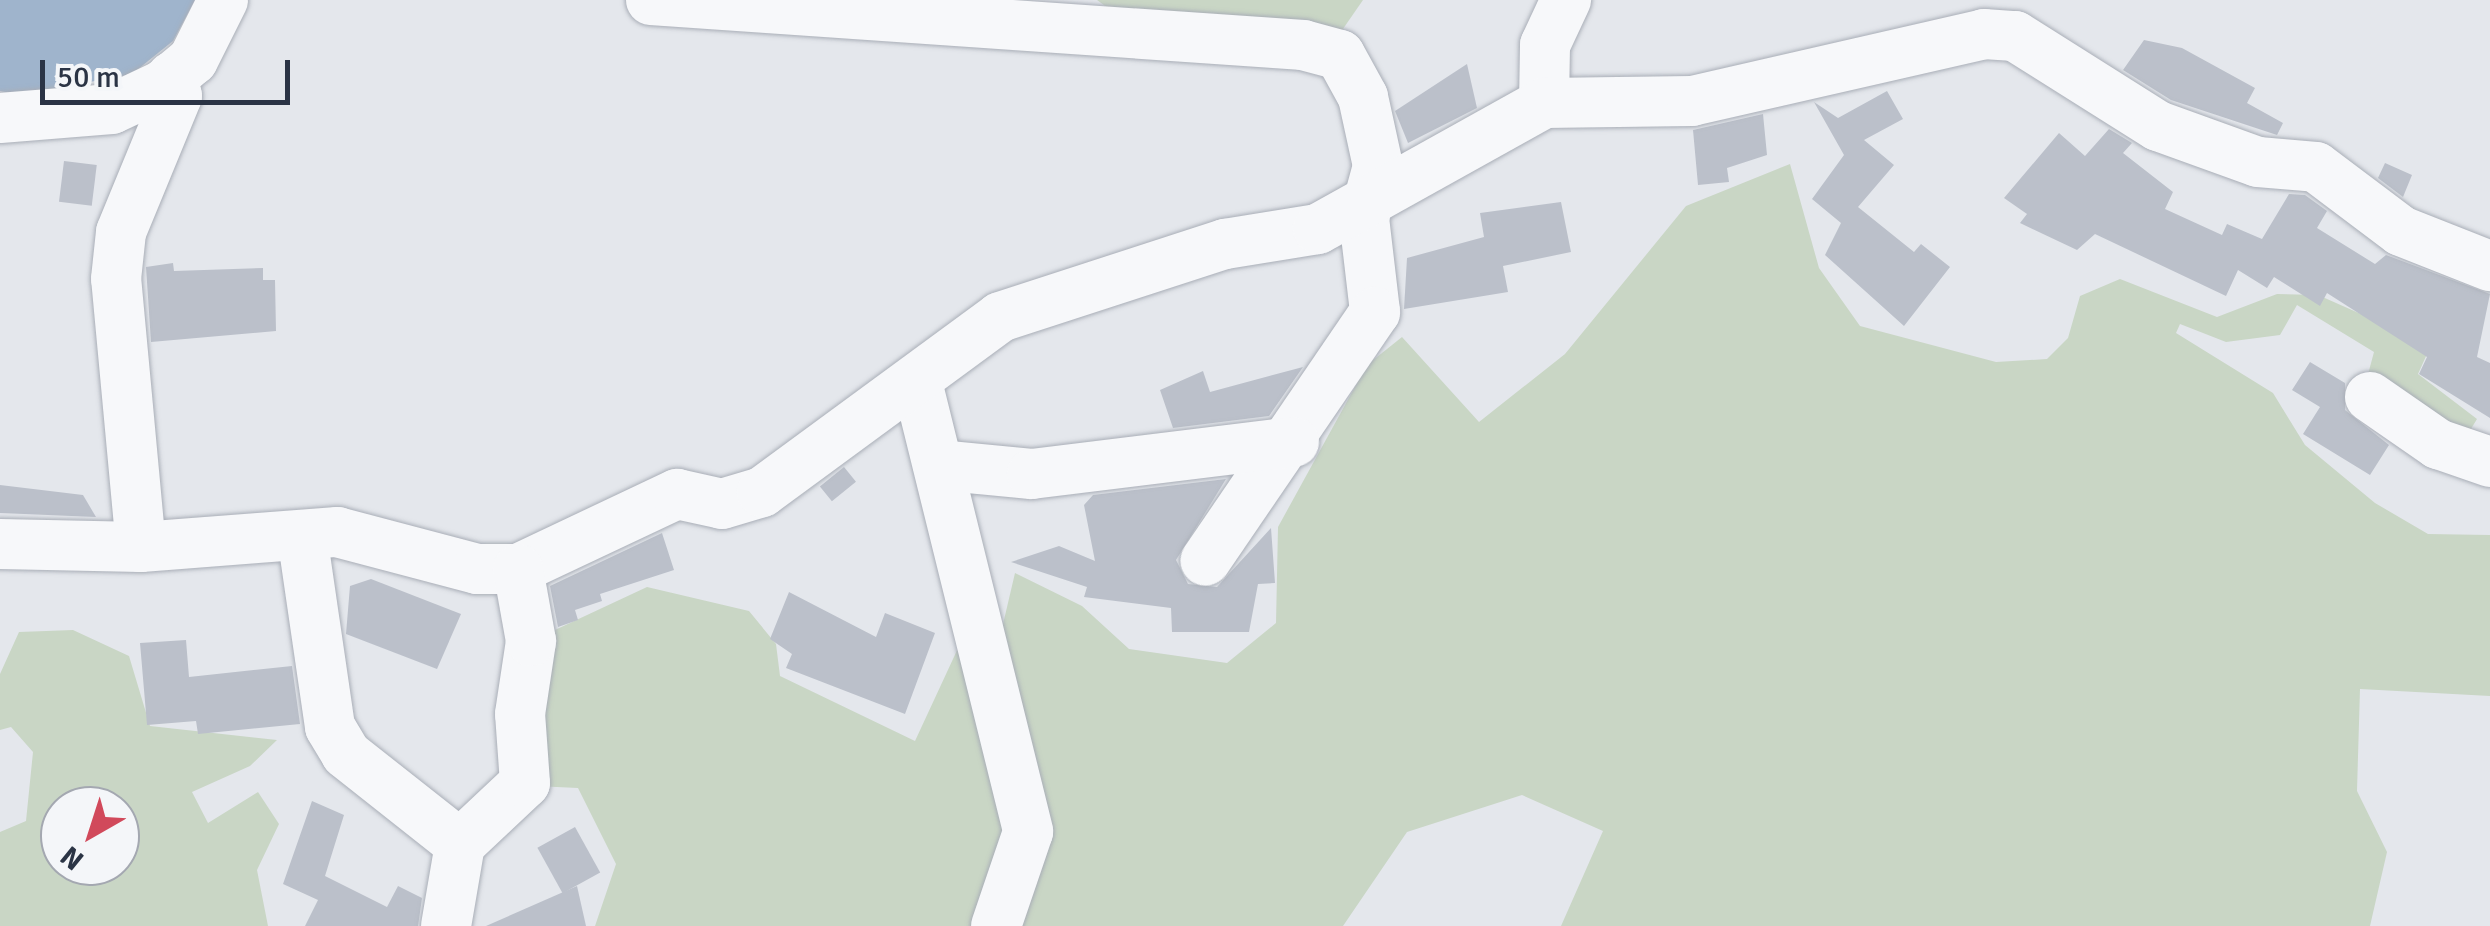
<!DOCTYPE html>
<style>
body{margin:0}
#map{position:relative;width:2490px;height:926px;overflow:hidden;background:#e4e7ec;font-family:Signika,sans-serif}
div>[style]{position:absolute}
[style*='--x']{left:calc(var(--x)*1px);top:calc(var(--y)*1px);width:calc(var(--w)*1px);rotate:calc(var(--a)*1deg)}
.green>*{inset:0;background:#c9d6c5}
.water>*{inset:0;background:#9fb4cc}
.building>*{inset:0;background:#bbc0ca;transform-origin:0 0}
.roads{filter:drop-shadow(0 0 2px #a9aeb7) drop-shadow(0 0 2px #a9aeb7)}
.minor>*{height:50px;margin:-25px;padding:0 25px;transform-origin:25px;border-radius:25px;background:#f7f8fa}
span{translate:-50% -50%;white-space:nowrap;text-align:center;line-height:1.15;-webkit-text-stroke:10px #f4f6f9;paint-order:stroke}
.north{position:absolute;left:40px;top:786px;width:100px;height:100px;box-sizing:border-box;background:#f4f6f9;border:2px solid #a4a8b1;border-radius:50%;rotate:219deg;font-size:28px;font-weight:700;line-height:40px;text-align:center;color:#2b3445}
.north::after{content:'';display:block;margin:auto;width:35px;height:45px;background:#d1495b;clip-path:polygon(50% 0,100% 100%,50% 72%,0 100%)}
.scale{position:absolute;left:40px;top:60px;width:250px;height:45px;box-sizing:border-box;border:5px solid #2b3445;border-top:0;padding-left:12px;font-size:30px;line-height:35px;white-space:nowrap;color:#2b3445;-webkit-text-stroke:8px #f4f6f9;paint-order:stroke}
</style>
<div id="map">
<div class="green">
<div style="clip-path:polygon(1097px 0,1363px 0,1336px 39px,1133px 26px)"></div>
<div style="clip-path:polygon(1790px 164px,1819px 268px,1860px 326px,1996px 362px,2047px 359px,2068px 338px,2080px 296px,2120px 279px,2217px 317px,2277px 294px,2318px 295px,2431px 345px,2418px 374px,2477px 419px,2463px 442px,2367px 378px,2374px 352px,2297px 305px,2280px 335px,2226px 342px,2180px 324px,2176px 333px,2273px 393px,2305px 445px,2375px 503px,2428px 534px,2490px 535px,2490px 696px,2360px 689px,2357px 791px,2387px 852px,2370px 926px,1561px 926px,1603px 831px,1522px 795px,1407px 832px,1343px 926px,1017px 926px,996px 654px,1015px 573px,1082px 606px,1129px 649px,1227px 663px,1276px 623px,1278px 527px,1367px 365px,1402px 337px,1479px 422px,1565px 354px,1686px 206px)"></div>
<div style="clip-path:polygon(647px 587px,749px 611px,776px 644px,780px 676px,915px 741px,966px 631px,1015px 843px,983px 926px,595px 926px,616px 864px,578px 788px,535px 786px,540px 637px)"></div>
<div style="clip-path:polygon(evenodd,73px 630px,129px 656px,150px 726px,277px 740px,250px 766px,192px 792px,208px 823px,258px 792px,279px 824px,257px 870px,268px 926px,0 926px,0 832px,26px 821px,33px 752px,11px 727px,0 730px,0 674px,19px 632px,73px 630px,60px 806px,120px 806px,120px 866px,60px 866px,60px 806px)"></div>
</div>
<div class="water">
<div style="clip-path:polygon(0 0,195px 0,173px 41px,132px 74px,22px 95px,0 91px)"></div>
</div>
<div class="building">
<div style="clip-path:polygon(2144px 40px,2182px 48px,2255px 88px,2247px 103px,2283px 123px,2277px 135px,2171px 100px,2123px 70px)"></div>
<div style="clip-path:polygon(1467px 64px,1477px 108px,1408px 143px,1395px 111px)"></div>
<div style="clip-path:polygon(1887px 91px,1903px 119px,1864px 140px,1894px 165px,1858px 207px,1914px 252px,1921px 244px,1950px 267px,1904px 326px,1825px 255px,1841px 223px,1812px 199px,1844px 155px,1814px 102px,1838px 118px)"></div>
<div style="clip-path:polygon(1763px 114px,1767px 155px,1727px 168px,1729px 182px,1698px 185px,1693px 130px)"></div>
<div style="clip-path:polygon(2109px 129px,2132px 143px,2123px 153px,2173px 192px,2165px 209px,2222px 235px,2227px 224px,2262px 239px,2289px 194px,2305px 195px,2327px 211px,2317px 228px,2375px 264px,2386px 255px,2490px 294px,2477px 357px,2490px 363px,2490px 418px,2419px 374px,2427px 357px,2327px 293px,2320px 306px,2274px 277px,2267px 288px,2238px 270px,2226px 296px,2095px 234px,2077px 250px,2020px 223px,2027px 214px,2004px 198px,2059px 133px,2085px 156px)"></div>
<div style="left:64px;top:161px;width:33px;height:41px;rotate:7deg"></div>
<div style="clip-path:polygon(2385px 163px,2412px 175px,2403px 197px,2378px 178px)"></div>
<div style="clip-path:polygon(1561px 202px,1571px 252px,1503px 266px,1508px 292px,1404px 309px,1407px 258px,1484px 237px,1480px 213px)"></div>
<div style="clip-path:polygon(173px 263px,174px 271px,263px 268px,263px 280px,275px 280px,276px 331px,151px 342px,146px 267px)"></div>
<div style="clip-path:polygon(2310px 362px,2345px 383px,2345px 410px,2389px 445px,2370px 475px,2303px 434px,2320px 407px,2292px 390px)"></div>
<div style="clip-path:polygon(1303px 367px,1269px 416px,1173px 428px,1160px 390px,1203px 371px,1210px 392px)"></div>
<div style="left:844px;top:467px;width:19px;height:31px;rotate:51deg"></div>
<div style="clip-path:polygon(1226px 479px,1176px 560px,1188px 584px,1217px 587px,1271px 528px,1275px 583px,1258px 584px,1249px 632px,1172px 632px,1171px 608px,1084px 597px,1087px 587px,1011px 562px,1059px 546px,1095px 561px,1084px 505px,1093px 495px)"></div>
<div style="clip-path:polygon(0 485px,83px 495px,96px 517px,0 513px)"></div>
<div style="clip-path:polygon(662px 533px,674px 570px,600px 594px,602px 601px,575px 610px,578px 620px,558px 627px,550px 586px)"></div>
<div style="clip-path:polygon(371px 579px,461px 614px,437px 669px,346px 634px,350px 586px)"></div>
<div style="clip-path:polygon(789px 592px,876px 637px,885px 613px,935px 633px,905px 714px,786px 668px,792px 654px,770px 639px)"></div>
<div style="clip-path:polygon(186px 640px,189px 677px,292px 666px,300px 724px,198px 734px,196px 721px,147px 725px,140px 643px)"></div>
<div style="clip-path:polygon(312px 801px,344px 815px,325px 876px,387px 907px,398px 886px,422px 898px,418px 926px,305px 926px,318px 900px,283px 884px)"></div>
<div style="left:575px;top:827px;width:52px;height:43px;rotate:61deg"></div>
<div style="clip-path:polygon(577px 886px,586px 926px,486px 926px)"></div>
</div>
<div class="roads">
<div class="minor">
<div style="--x:651;--y:0;--w:654;--a:3.95"></div>
<div style="--x:1303;--y:45;--w:38;--a:15"></div>
<div style="--x:1340;--y:55;--w:48;--a:61.3"></div>
<div style="--x:1363;--y:97;--w:71;--a:77.7"></div>
<div style="--x:1378;--y:166;--w:54;--a:105.1"></div>
<div style="--x:1364;--y:218;--w:95;--a:83.3"></div>
<div style="--x:1375;--y:312;--w:301;--a:124.3"></div>
<div style="--x:1544;--y:103;--w:58;--a:-89"></div>
<div style="--x:1545;--y:45;--w:50;--a:-65"></div>
<div style="--x:0;--y:118;--w:112;--a:-4.6"></div>
<div style="--x:112;--y:109;--w:56;--a:-25.2"></div>
<div style="--x:163;--y:85;--w:39;--a:-40"></div>
<div style="--x:193;--y:60;--w:67;--a:-63.4"></div>
<div style="--x:918;--y:386;--w:459;--a:76.1"></div>
<div style="--x:1028;--y:832;--w:99;--a:108.8"></div>
<div style="--x:2370;--y:397;--w:83;--a:34.7"></div>
<div style="--x:2438;--y:444;--w:55;--a:19.1"></div>
<div style="--x:938;--y:465;--w:94;--a:5.5"></div>
<div style="--x:1032;--y:474;--w:264;--a:-7"></div>
<div style="--x:302;--y:535;--w:194;--a:81.7"></div>
<div style="--x:330;--y:727;--w:31;--a:59"></div>
<div style="--x:346;--y:754;--w:145;--a:38.3"></div>
<div style="--x:0;--y:544;--w:141;--a:1.2"></div>
<div style="--x:141;--y:547;--w:197;--a:-4.4"></div>
<div style="--x:337;--y:532;--w:145;--a:14.8"></div>
<div style="--x:477;--y:569;--w:41;--a:0"></div>
<div style="--x:518;--y:569;--w:176;--a:-25.3"></div>
<div style="--x:677;--y:494;--w:46;--a:12.5"></div>
<div style="--x:722;--y:504;--w:42;--a:-16.7"></div>
<div style="--x:762;--y:492;--w:295;--a:-36.3"></div>
<div style="--x:1000;--y:317;--w:237;--a:-18"></div>
<div style="--x:1225;--y:244;--w:94;--a:-9.2"></div>
<div style="--x:1318;--y:229;--w:259;--a:-29.1"></div>
<div style="--x:1544;--y:103;--w:148;--a:-0.8"></div>
<div style="--x:1692;--y:101;--w:300;--a:-12.9"></div>
<div style="--x:1984;--y:34;--w:31;--a:4"></div>
<div style="--x:2015;--y:36;--w:169;--a:32.2"></div>
<div style="--x:2158;--y:126;--w:106;--a:19.8"></div>
<div style="--x:2258;--y:162;--w:58;--a:4.9"></div>
<div style="--x:2316;--y:167;--w:106;--a:37"></div>
<div style="--x:2401;--y:231;--w:96;--a:21.5"></div>
<div style="--x:141;--y:547;--w:269;--a:-95.3"></div>
<div style="--x:116;--y:279;--w:47;--a:-83.9"></div>
<div style="--x:121;--y:232;--w:147;--a:-67.6"></div>
<div style="--x:177;--y:96;--w:20;--a:-105"></div>
<div style="--x:446;--y:926;--w:83;--a:-80.3"></div>
<div style="--x:460;--y:844;--w:89;--a:-43.2"></div>
<div style="--x:525;--y:783;--w:69;--a:-94.1"></div>
<div style="--x:520;--y:714;--w:74;--a:-81.4"></div>
<div style="--x:531;--y:641;--w:73;--a:-100.2"></div>
</div>
</div>
<div class="north">N</div>
<div class="scale">50 m</div>
</div>
